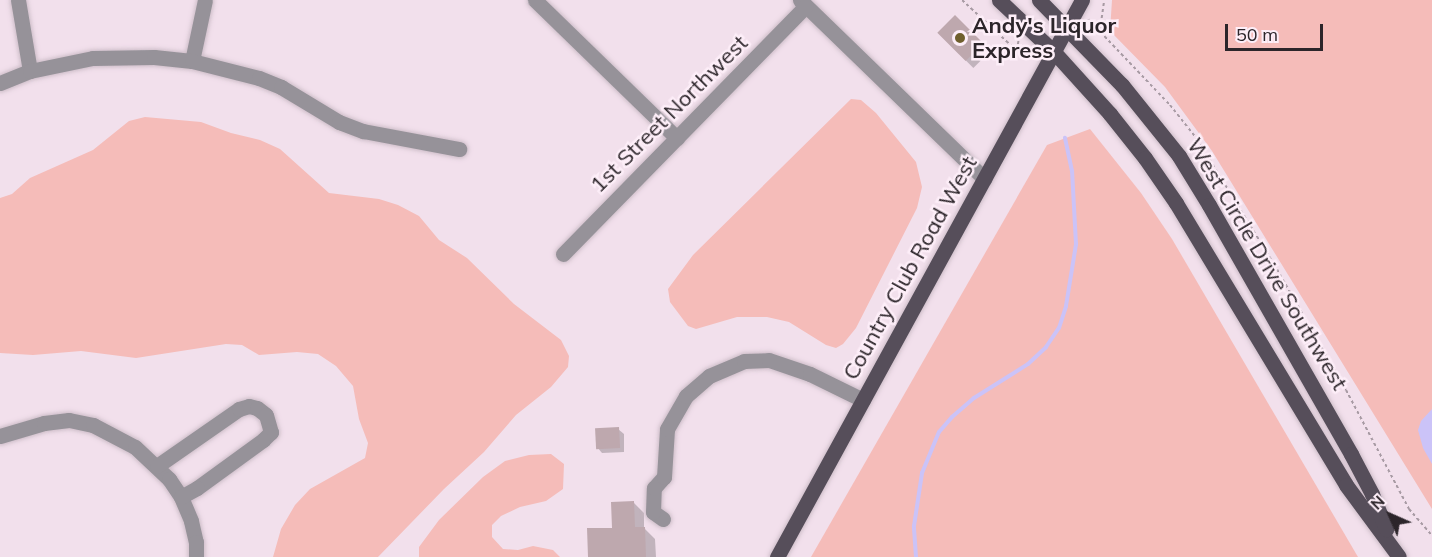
<!DOCTYPE html>
<style>
body{margin:0}
#map{position:relative;width:1432px;height:557px;overflow:hidden;background:#f2e0ec;font-family:Mulish,sans-serif}
div>[style]{position:absolute}
[style*='--x']{left:calc(var(--x)*1px);top:calc(var(--y)*1px);width:calc(var(--w)*1px);rotate:calc(var(--a)*1deg)}
.green>*{inset:0;background:#f5bcb9}
.water>*{inset:0;background:#cbc3f8}
.shadow>*{inset:0;background:#0003;transform-origin:0 0}
.stream>*{height:4px;margin:-2px;padding:0 2px;transform-origin:2px;border-radius:2px;background:#cbc3f8}
.building>*{inset:0;background:#bea8ae;transform-origin:0 0}
.path>*{height:2px;margin-top:-1px;transform-origin:0;background:repeating-linear-gradient(90deg,#a79aa3 0 3px,transparent 0 6px)}
.roads{filter:drop-shadow(0 0 2px #cebec9) drop-shadow(0 0 2px #cebec9)}
.minor>*{height:15px;margin:-7.5px;padding:0 7.5px;transform-origin:7.5px;border-radius:7.5px;background:#969299}
.major>*{height:15px;margin:-7.5px;padding:0 7.5px;transform-origin:7.5px;border-radius:7.5px;background:#564e5a}
.dots>*{width:16px;height:16px;translate:-50% -50%;box-sizing:border-box;border:3px solid #fdeef8;border-radius:50%}
span{translate:-50% -50%;white-space:nowrap;text-align:center;line-height:1.15;-webkit-text-stroke:5px #fdeef8;paint-order:stroke}
.poi-label{font-size:22px;color:#2c252a;font-weight:700}
.left{translate:0 -50%;text-align:left}
.street-label{font-size:22px;color:#2c252a}
.north{position:absolute;left:1360px;top:485px;width:60px;height:60px;-webkit-text-stroke:4px #fdeef8;paint-order:stroke;rotate:315deg;font-size:16px;font-weight:700;line-height:24px;text-align:center;color:#2c252a}
.north::after{content:'';display:block;margin:auto;width:21px;height:27px;background:#2c252a;clip-path:polygon(50% 0,100% 100%,50% 72%,0 100%)}
.scale{position:absolute;left:1225px;top:24px;width:98px;height:27px;box-sizing:border-box;border:3px solid #2c252a;border-top:0;padding-left:8px;font-size:18px;line-height:21px;white-space:nowrap;color:#2c252a;-webkit-text-stroke:4px #fdeef8;paint-order:stroke}
</style>
<div id="map">
<div class="green">
<div style="clip-path:polygon(1112px 0,1432px 0,1432px 509px,1212px 151px,1165px 87px,1110px 31px)"></div>
<div style="clip-path:polygon(851px 99px,861px 100px,876px 113px,916px 162px,922px 187px,917px 208px,856px 328px,843px 344px,836px 348px,826px 345px,789px 322px,767px 317px,737px 317px,696px 329px,688px 326px,670px 302px,668px 289px,693px 255px)"></div>
<div style="clip-path:polygon(145px 117px,201px 122px,231px 133px,260px 140px,280px 149px,329px 193px,379px 199px,398px 205px,419px 216px,439px 240px,467px 258px,514px 304px,561px 340px,569px 356px,568px 367px,551px 387px,516px 415px,484px 452px,444px 489px,378px 557px,273px 557px,281px 529px,295px 505px,310px 489px,365px 458px,368px 443px,359px 419px,353px 386px,336px 366px,318px 354px,297px 352px,259px 355px,242px 345px,226px 344px,136px 358px,81px 351px,33px 355px,0 353px,0 198px,12px 194px,30px 178px,93px 150px,129px 121px)"></div>
<div style="clip-path:polygon(1090px 129px,1141px 193px,1172px 239px,1358px 557px,811px 557px,1047px 145px)"></div>
<div style="clip-path:polygon(551px 454px,564px 464px,563px 489px,546px 501px,520px 507px,501px 516px,492px 525px,492px 537px,503px 549px,518px 550px,533px 546px,553px 550px,560px 557px,419px 557px,419px 547px,439px 520px,483px 477px,505px 461px,529px 455px)"></div>
</div>
<div class="water">
<div style="clip-path:polygon(1432px 409px,1432px 464px,1423px 448px,1418px 430px,1421px 421px)"></div>
</div>
<div class="shadow">
<div style="left:955px;top:17px;width:49px;height:23px;rotate:45deg"></div>
<div style="clip-path:polygon(618px 429px,624px 434px,624px 452px,602px 453px,597px 447px)"></div>
<div style="clip-path:polygon(634px 503px,644px 513px,644px 528px,655px 539px,656px 557px,589px 557px)"></div>
</div>
<div class="stream">
<div style="--x:916;--y:557;--w:31;--a:-94"></div>
<div style="--x:914;--y:526;--w:54;--a:-81.4"></div>
<div style="--x:922;--y:473;--w:44;--a:-67.5"></div>
<div style="--x:939;--y:432;--w:20;--a:-49"></div>
<div style="--x:952;--y:417;--w:29;--a:-41"></div>
<div style="--x:974;--y:398;--w:64;--a:-32.2"></div>
<div style="--x:1028;--y:364;--w:25;--a:-43"></div>
<div style="--x:1046;--y:347;--w:23;--a:-56"></div>
<div style="--x:1059;--y:328;--w:23;--a:-72"></div>
<div style="--x:1066;--y:306;--w:63;--a:-80.8"></div>
<div style="--x:1076;--y:244;--w:73;--a:-93.1"></div>
<div style="--x:1072;--y:171;--w:34;--a:-102"></div>
</div>
<div class="building">
<div style="left:955px;top:15px;width:40px;height:25px;rotate:45deg"></div>
<div style="left:619px;top:427px;width:21px;height:24px;rotate:87deg"></div>
<div style="clip-path:polygon(634px 501px,635px 527px,645px 527px,646px 557px,588px 557px,587px 528px,612px 528px,611px 502px)"></div>
</div>
<div class="path">
<div style="--x:962;--y:0;--w:75;--a:42.8"></div>
<div style="--x:1088;--y:19;--w:119;--a:46.4"></div>
<div style="--x:1170;--y:105;--w:43;--a:51.5"></div>
<div style="--x:1197;--y:139;--w:147;--a:58.4"></div>
<div style="--x:1274;--y:264;--w:145;--a:60.3"></div>
<div style="--x:1346;--y:390;--w:135;--a:62.1"></div>
<div style="--x:1409;--y:509;--w:35;--a:49"></div>
<div style="--x:1100;--y:30;--w:30;--a:-82"></div>
<div style="--x:1017;--y:50;--w:12;--a:-81"></div>
</div>
<div class="roads">
<div class="minor">
<div style="--x:18;--y:0;--w:72;--a:80.4"></div>
<div style="--x:535;--y:0;--w:198;--a:44.2"></div>
<div style="--x:800;--y:0;--w:257;--a:44.1"></div>
<div style="--x:192;--y:61;--w:62;--a:-78"></div>
<div style="--x:0;--y:83;--w:32;--a:-22"></div>
<div style="--x:30;--y:71;--w:64;--a:-11.7"></div>
<div style="--x:93;--y:58;--w:61;--a:-0.9"></div>
<div style="--x:154;--y:57;--w:38;--a:6"></div>
<div style="--x:192;--y:61;--w:69;--a:14.2"></div>
<div style="--x:259;--y:78;--w:24;--a:22"></div>
<div style="--x:281;--y:87;--w:68;--a:31.1"></div>
<div style="--x:339;--y:122;--w:26;--a:21"></div>
<div style="--x:363;--y:131;--w:98;--a:10.6"></div>
<div style="--x:563;--y:254;--w:347;--a:-45.6"></div>
<div style="--x:0;--y:436;--w:46;--a:-16.5"></div>
<div style="--x:44;--y:423;--w:25;--a:-7"></div>
<div style="--x:69;--y:420;--w:25;--a:12"></div>
<div style="--x:93;--y:425;--w:47;--a:27.6"></div>
<div style="--x:135;--y:447;--w:47;--a:43.3"></div>
<div style="--x:169;--y:479;--w:22;--a:56"></div>
<div style="--x:181;--y:497;--w:26;--a:67"></div>
<div style="--x:191;--y:521;--w:22;--a:77"></div>
<div style="--x:196;--y:542;--w:15;--a:90"></div>
<div style="--x:157;--y:466;--w:100;--a:-34.8"></div>
<div style="--x:239;--y:409;--w:10;--a:-17"></div>
<div style="--x:249;--y:406;--w:8;--a:14"></div>
<div style="--x:257;--y:408;--w:11;--a:38"></div>
<div style="--x:266;--y:415;--w:18;--a:74"></div>
<div style="--x:271;--y:432;--w:11;--a:135"></div>
<div style="--x:263;--y:440;--w:82;--a:144"></div>
<div style="--x:197;--y:488;--w:18;--a:151"></div>
<div style="--x:663;--y:519;--w:12;--a:-145"></div>
<div style="--x:653;--y:512;--w:24;--a:-88"></div>
<div style="--x:654;--y:488;--w:15;--a:-48"></div>
<div style="--x:664;--y:477;--w:48;--a:-86.4"></div>
<div style="--x:667;--y:429;--w:38;--a:-60"></div>
<div style="--x:686;--y:396;--w:30;--a:-41"></div>
<div style="--x:709;--y:376;--w:38;--a:-23"></div>
<div style="--x:744;--y:361;--w:25;--a:-2"></div>
<div style="--x:769;--y:360;--w:43;--a:18.9"></div>
<div style="--x:810;--y:374;--w:59;--a:26.1"></div>
</div>
<div class="major">
<div style="--x:999;--y:0;--w:76;--a:43.4"></div>
<div style="--x:1054;--y:52;--w:84;--a:47.9"></div>
<div style="--x:1110;--y:114;--w:56;--a:51.5"></div>
<div style="--x:1145;--y:158;--w:55;--a:55.4"></div>
<div style="--x:1176;--y:203;--w:329;--a:58.9"></div>
<div style="--x:1346;--y:485;--w:89;--a:53.6"></div>
<div style="--x:1039;--y:0;--w:119;--a:45.7"></div>
<div style="--x:1122;--y:85;--w:91;--a:51.2"></div>
<div style="--x:1179;--y:156;--w:57;--a:58.5"></div>
<div style="--x:1209;--y:205;--w:287;--a:60.3"></div>
<div style="--x:1351;--y:454;--w:45;--a:62.3"></div>
<div style="--x:1372;--y:494;--w:38;--a:68"></div>
<div style="--x:777;--y:557;--w:635;--a:-61.3"></div>
</div>
</div>
<div class="dots">
<div style="left:960px;top:38px;background:#6f5f2d"></div>
</div>
<div class="poi-label">
<span class="left" style="left:972px;top:38px">Andy's Liquor<br>Express</span>
</div>
<div class="street-label">
<span style="left:669px;top:114px;rotate:-45deg">1st Street Northwest</span>
<span style="left:1267px;top:264px;rotate:59deg">West Circle Drive Southwest</span>
<span style="left:910px;top:268px;rotate:-61deg">Country Club Road West</span>
</div>
<div class="north">N</div>
<div class="scale">50 m</div>
</div>
